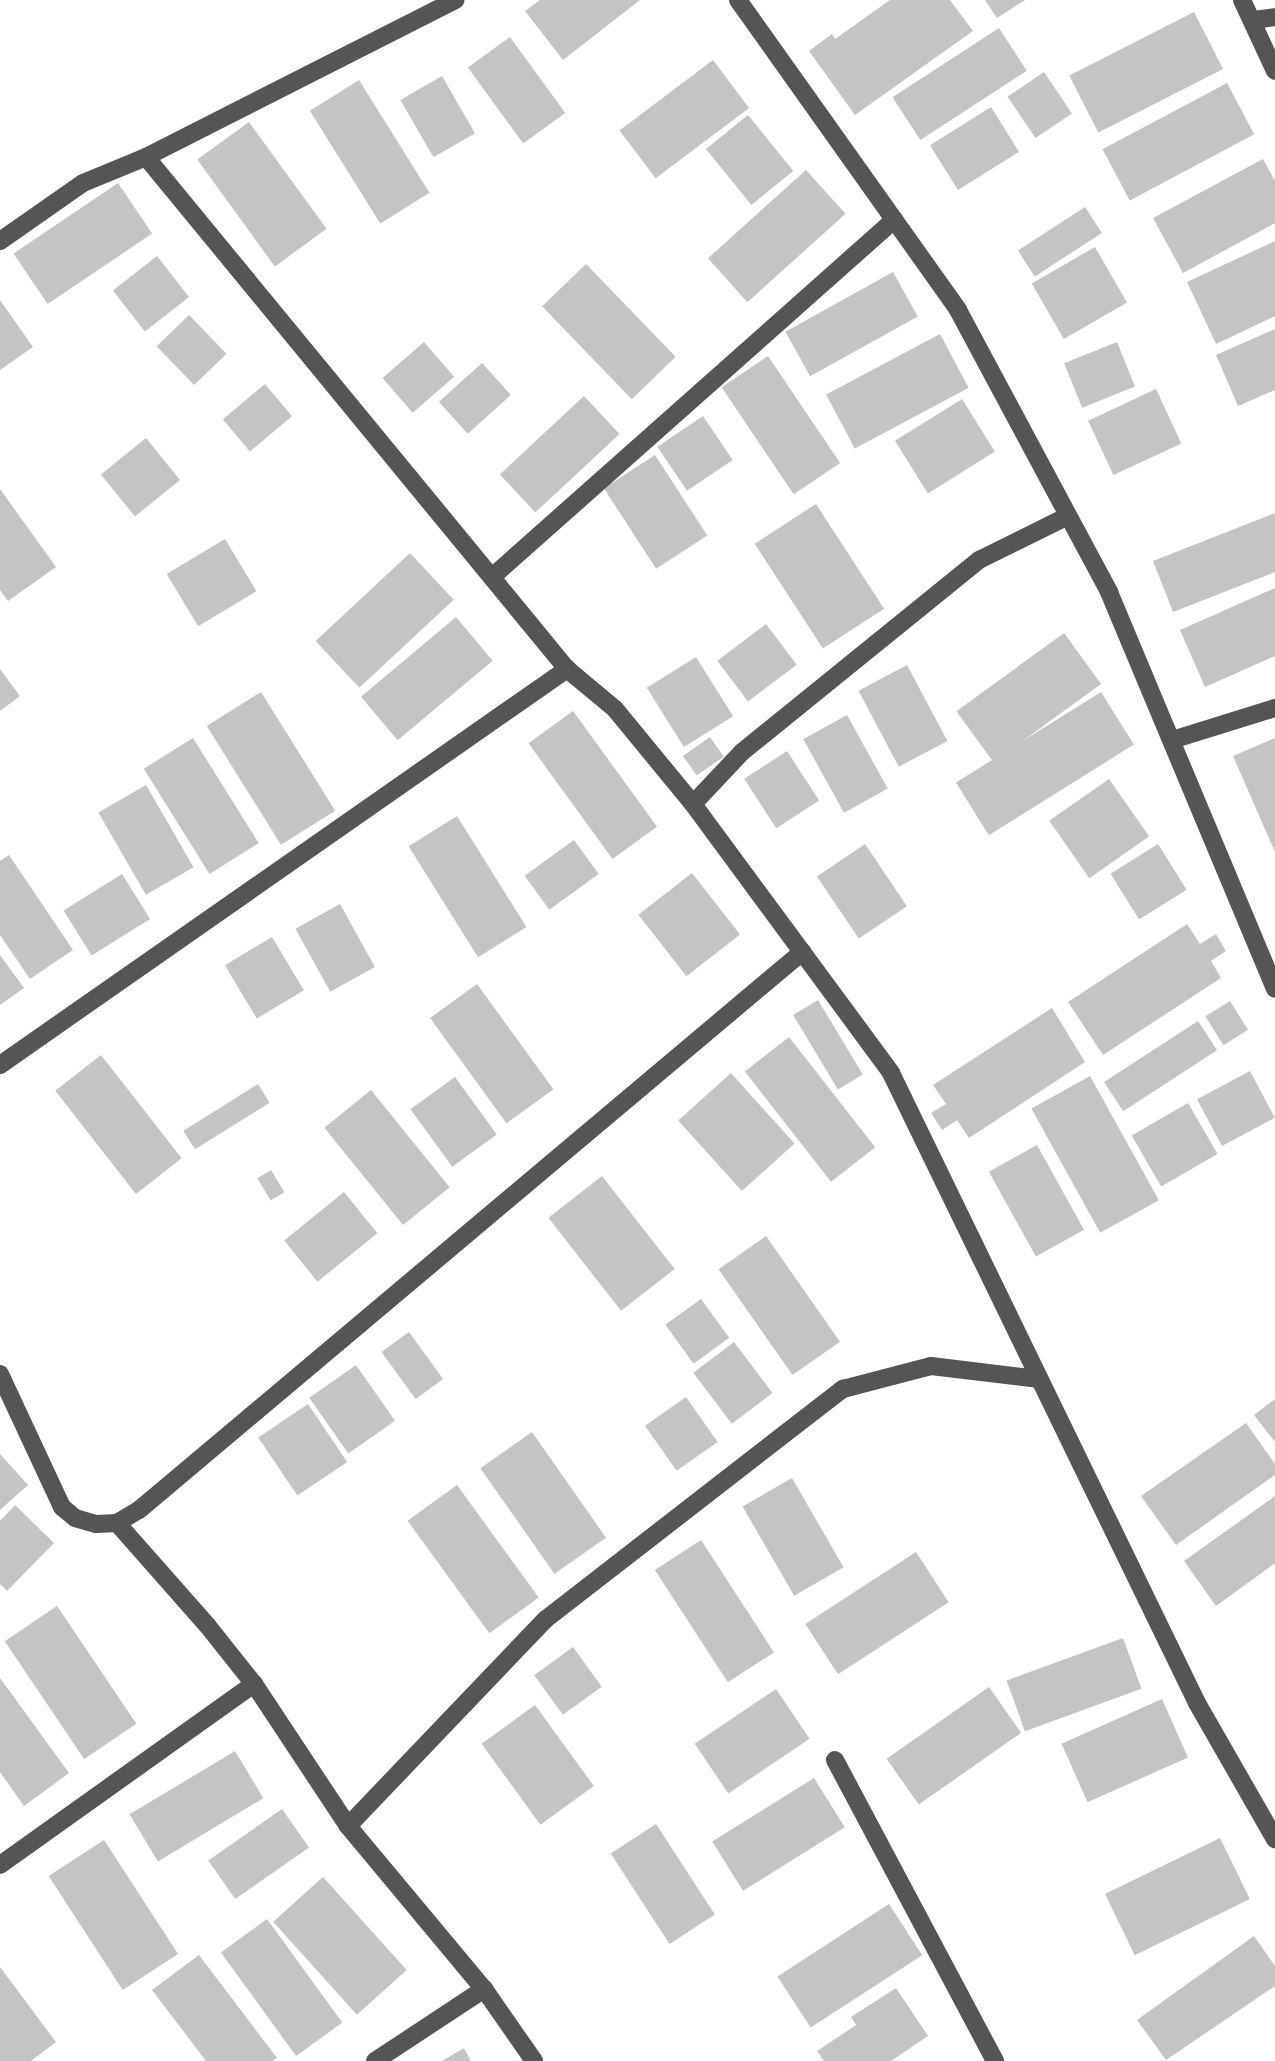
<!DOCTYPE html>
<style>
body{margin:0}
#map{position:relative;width:1275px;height:2061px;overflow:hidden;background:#fff;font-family:"Nunito Sans",sans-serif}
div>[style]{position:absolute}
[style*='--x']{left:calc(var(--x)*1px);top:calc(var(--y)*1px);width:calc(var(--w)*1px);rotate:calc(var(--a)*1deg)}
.building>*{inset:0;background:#c4c4c4;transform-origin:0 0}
.minor>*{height:18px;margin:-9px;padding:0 9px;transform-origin:9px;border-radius:9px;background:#555}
span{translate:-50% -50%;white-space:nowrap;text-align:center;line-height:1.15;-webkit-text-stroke:6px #fff;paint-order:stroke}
</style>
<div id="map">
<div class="building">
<div style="clip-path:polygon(540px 0,640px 0,563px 60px,525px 11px)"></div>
<div style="clip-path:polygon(890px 0,950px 0,973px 31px,855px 115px,809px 51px,832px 34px,835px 39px)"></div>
<div style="clip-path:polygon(985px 0,1025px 0,997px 18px)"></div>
<div style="left:1194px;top:12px;width:64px;height:140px;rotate:63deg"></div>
<div style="left:999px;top:28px;width:51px;height:127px;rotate:57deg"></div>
<div style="left:510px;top:37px;width:94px;height:52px;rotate:54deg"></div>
<div style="left:713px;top:60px;width:60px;height:117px;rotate:53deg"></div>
<div style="left:1044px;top:72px;width:50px;height:44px;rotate:56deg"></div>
<div style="left:442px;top:76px;width:66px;height:48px;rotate:60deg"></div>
<div style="left:359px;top:80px;width:133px;height:58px;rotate:58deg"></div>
<div style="left:1227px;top:83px;width:58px;height:141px;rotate:62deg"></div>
<div style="left:991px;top:107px;width:53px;height:72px;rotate:58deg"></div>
<div style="left:748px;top:115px;width:72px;height:54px;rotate:51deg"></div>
<div style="left:249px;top:122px;width:132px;height:64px;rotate:54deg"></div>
<div style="clip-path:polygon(1263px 159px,1275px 181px,1275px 223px,1183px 273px,1153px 218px)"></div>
<div style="left:806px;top:170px;width:59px;height:132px;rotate:48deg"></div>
<div style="left:118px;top:183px;width:61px;height:126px;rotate:56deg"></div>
<div style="left:1085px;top:207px;width:31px;height:80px;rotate:57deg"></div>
<div style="clip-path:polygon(1275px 241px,1275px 316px,1216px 344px,1187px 282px)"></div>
<div style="left:1095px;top:247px;width:64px;height:73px;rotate:60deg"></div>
<div style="left:157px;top:256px;width:52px;height:56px;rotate:52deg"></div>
<div style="left:586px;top:264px;width:129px;height:61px;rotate:46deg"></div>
<div style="left:893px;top:272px;width:51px;height:123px;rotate:61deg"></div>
<div style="clip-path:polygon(0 300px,33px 347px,0 370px)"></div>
<div style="left:189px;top:315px;width:54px;height:45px;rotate:46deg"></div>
<div style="clip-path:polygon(1275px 329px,1275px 390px,1238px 406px,1216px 355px)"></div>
<div style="left:940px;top:334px;width:61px;height:129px;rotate:62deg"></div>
<div style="left:424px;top:342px;width:46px;height:55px;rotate:49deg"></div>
<div style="left:1117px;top:342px;width:48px;height:57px;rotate:68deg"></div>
<div style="left:768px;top:356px;width:129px;height:56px;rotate:56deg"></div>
<div style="left:482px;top:363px;width:43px;height:58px;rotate:48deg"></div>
<div style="left:265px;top:384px;width:42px;height:55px;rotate:50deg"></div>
<div style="left:1156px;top:389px;width:60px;height:75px;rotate:65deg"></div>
<div style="left:584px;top:396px;width:52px;height:115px;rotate:47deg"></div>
<div style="left:962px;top:399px;width:62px;height:79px;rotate:58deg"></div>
<div style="left:703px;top:416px;width:53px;height:55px;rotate:56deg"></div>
<div style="left:146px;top:438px;width:54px;height:58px;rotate:51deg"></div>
<div style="left:655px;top:455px;width:96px;height:61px;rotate:57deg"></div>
<div style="clip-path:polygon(0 489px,56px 567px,8px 601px,0 590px)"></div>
<div style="left:816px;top:504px;width:125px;height:73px;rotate:57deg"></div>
<div style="clip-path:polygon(1275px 513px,1275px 572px,1173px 612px,1153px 561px)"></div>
<div style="left:225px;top:539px;width:61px;height:68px;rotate:59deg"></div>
<div style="left:410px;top:553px;width:64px;height:129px;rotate:47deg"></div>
<div style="clip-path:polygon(1275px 588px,1275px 656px,1205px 687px,1180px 630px)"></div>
<div style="left:456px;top:617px;width:57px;height:124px;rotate:50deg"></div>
<div style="left:766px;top:624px;width:51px;height:61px;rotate:53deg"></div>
<div style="left:1064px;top:633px;width:63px;height:133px;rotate:54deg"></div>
<div style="left:696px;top:657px;width:70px;height:58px;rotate:58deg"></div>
<div style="left:907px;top:665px;width:86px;height:55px;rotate:62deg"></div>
<div style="clip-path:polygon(0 669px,20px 696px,0 711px)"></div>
<div style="left:261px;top:692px;width:140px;height:64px;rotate:58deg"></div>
<div style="left:1101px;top:692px;width:62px;height:171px;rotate:58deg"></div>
<div style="left:573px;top:711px;width:143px;height:55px;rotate:54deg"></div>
<div style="left:847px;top:715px;width:84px;height:50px;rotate:61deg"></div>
<div style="left:710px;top:737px;width:24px;height:33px;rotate:55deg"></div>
<div style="left:193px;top:738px;width:124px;height:58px;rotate:58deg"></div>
<div style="clip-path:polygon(1275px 738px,1275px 852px,1233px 756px)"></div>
<div style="left:787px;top:751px;width:59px;height:51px;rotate:57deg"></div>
<div style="left:1109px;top:779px;width:70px;height:73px;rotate:55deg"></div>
<div style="left:146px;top:785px;width:95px;height:55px;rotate:60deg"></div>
<div style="left:457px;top:816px;width:131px;height:57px;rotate:58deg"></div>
<div style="left:574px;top:840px;width:42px;height:61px;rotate:54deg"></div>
<div style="left:865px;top:844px;width:75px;height:58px;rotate:56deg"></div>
<div style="left:1158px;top:844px;width:54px;height:56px;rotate:58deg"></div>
<div style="clip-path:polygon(9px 855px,73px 950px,30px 979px,0 935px,0 861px)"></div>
<div style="left:692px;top:873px;width:78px;height:68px;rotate:52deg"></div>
<div style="left:122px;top:874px;width:53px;height:69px;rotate:58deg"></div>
<div style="left:340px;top:904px;width:72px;height:51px;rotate:61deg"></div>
<div style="clip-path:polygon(1187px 924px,1200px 944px,1216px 934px,1226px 951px,1211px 961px,1221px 978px,1103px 1055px,1068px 1002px)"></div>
<div style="left:272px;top:937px;width:62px;height:55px;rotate:59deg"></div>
<div style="clip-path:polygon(0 955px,24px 988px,0 1005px)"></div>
<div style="left:477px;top:984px;width:130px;height:58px;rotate:54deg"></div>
<div style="left:818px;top:1000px;width:87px;height:29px;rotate:59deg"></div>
<div style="left:1230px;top:1001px;width:34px;height:29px;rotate:58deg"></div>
<div style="clip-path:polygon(1052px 1008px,1085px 1062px,969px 1138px,957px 1120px,942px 1130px,931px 1113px,946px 1104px,933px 1085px)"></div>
<div style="left:1198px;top:1021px;width:35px;height:112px;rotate:57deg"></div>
<div style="left:789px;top:1037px;width:140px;height:56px;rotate:52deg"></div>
<div style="left:101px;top:1055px;width:131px;height:58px;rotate:52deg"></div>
<div style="left:1250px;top:1071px;width:53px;height:60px;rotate:62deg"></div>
<div style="left:731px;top:1073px;width:95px;height:71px;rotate:48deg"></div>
<div style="left:1090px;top:1076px;width:142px;height:67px;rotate:61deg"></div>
<div style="left:455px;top:1077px;width:71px;height:55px;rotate:54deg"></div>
<div style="left:258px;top:1084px;width:22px;height:88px;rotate:58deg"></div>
<div style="left:371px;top:1090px;width:125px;height:60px;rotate:51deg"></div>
<div style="left:1188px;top:1103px;width:59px;height:65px;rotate:60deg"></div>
<div style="left:1037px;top:1145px;width:97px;height:55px;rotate:61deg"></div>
<div style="left:271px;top:1170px;width:26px;height:16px;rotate:59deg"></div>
<div style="left:602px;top:1176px;width:118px;height:68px;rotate:52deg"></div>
<div style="left:344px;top:1192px;width:53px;height:77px;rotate:51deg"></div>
<div style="left:766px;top:1236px;width:129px;height:58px;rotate:55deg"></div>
<div style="left:701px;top:1299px;width:48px;height:44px;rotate:54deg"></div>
<div style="left:409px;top:1332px;width:58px;height:34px;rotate:54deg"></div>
<div style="left:734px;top:1342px;width:64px;height:51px;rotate:53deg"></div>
<div style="left:356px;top:1365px;width:68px;height:57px;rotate:55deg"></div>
<div style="left:686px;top:1397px;width:55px;height:50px;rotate:55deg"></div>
<div style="clip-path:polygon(1275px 1399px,1275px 1442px,1254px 1415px)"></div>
<div style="left:308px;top:1404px;width:70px;height:60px;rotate:56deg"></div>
<div style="clip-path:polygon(1246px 1423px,1275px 1464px,1275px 1475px,1176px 1545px,1141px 1496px)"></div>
<div style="left:532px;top:1432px;width:129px;height:63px;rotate:55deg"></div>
<div style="clip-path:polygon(0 1454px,28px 1485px,0 1510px)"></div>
<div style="left:792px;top:1478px;width:103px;height:57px;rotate:60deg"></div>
<div style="left:457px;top:1485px;width:139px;height:61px;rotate:54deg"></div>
<div style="clip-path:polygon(1275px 1496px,1275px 1563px,1216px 1606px,1184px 1561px)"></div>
<div style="clip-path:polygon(15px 1505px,54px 1543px,7px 1591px,0 1584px,0 1521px)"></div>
<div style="left:701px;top:1540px;width:134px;height:55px;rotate:57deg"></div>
<div style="left:916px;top:1552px;width:60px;height:132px;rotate:57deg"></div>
<div style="left:57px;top:1606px;width:142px;height:63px;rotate:56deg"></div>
<div style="left:1123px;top:1638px;width:54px;height:124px;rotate:70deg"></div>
<div style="left:573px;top:1647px;width:49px;height:48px;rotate:54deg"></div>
<div style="clip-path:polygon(0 1678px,69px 1773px,24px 1806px,0 1772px)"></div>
<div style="left:989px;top:1687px;width:56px;height:125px;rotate:55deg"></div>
<div style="left:776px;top:1689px;width:60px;height:98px;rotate:56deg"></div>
<div style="left:1162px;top:1699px;width:64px;height:110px;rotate:66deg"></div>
<div style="left:535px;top:1705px;width:100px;height:66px;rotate:54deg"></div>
<div style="left:235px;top:1751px;width:55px;height:123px;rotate:59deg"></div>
<div style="left:814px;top:1778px;width:58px;height:120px;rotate:58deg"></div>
<div style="left:282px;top:1809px;width:47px;height:90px;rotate:55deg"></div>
<div style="left:656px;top:1824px;width:108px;height:54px;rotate:57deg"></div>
<div style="left:1220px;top:1838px;width:68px;height:128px;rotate:64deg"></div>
<div style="left:104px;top:1840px;width:136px;height:66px;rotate:57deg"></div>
<div style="left:323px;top:1877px;width:125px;height:67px;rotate:48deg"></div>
<div style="left:889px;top:1904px;width:61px;height:133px;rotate:57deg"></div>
<div style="left:267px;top:1919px;width:128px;height:57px;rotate:54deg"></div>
<div style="clip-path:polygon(1254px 1936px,1275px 1966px,1275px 1986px,1166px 2060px,1137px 2020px)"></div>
<div style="clip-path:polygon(199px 1955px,277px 2058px,272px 2061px,206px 2061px,152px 1990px)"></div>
<div style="clip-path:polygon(0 1967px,56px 2042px,31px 2061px,0 2061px)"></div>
<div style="clip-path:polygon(896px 1988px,928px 2036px,891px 2061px,824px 2061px,817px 2051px,856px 2025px,851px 2017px)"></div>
<div style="clip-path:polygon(464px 2048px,471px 2061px,442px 2061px)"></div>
</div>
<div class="minor">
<div style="--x:738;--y:0;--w:380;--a:54.6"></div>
<div style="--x:958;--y:310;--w:320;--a:61.8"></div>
<div style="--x:1109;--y:592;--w:430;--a:67.3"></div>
<div style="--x:1242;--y:0;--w:78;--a:65.1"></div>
<div style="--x:1254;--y:20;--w:21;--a:-8"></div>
<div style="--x:146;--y:157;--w:663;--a:50.57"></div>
<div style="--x:0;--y:241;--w:101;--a:-34.9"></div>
<div style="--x:83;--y:183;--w:68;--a:-22.4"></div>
<div style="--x:146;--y:157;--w:347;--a:-26.9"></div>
<div style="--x:492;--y:577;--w:538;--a:-41.61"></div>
<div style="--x:1172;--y:740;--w:108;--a:-17.3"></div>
<div style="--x:693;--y:804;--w:71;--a:-46.7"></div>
<div style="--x:742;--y:752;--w:305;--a:-39"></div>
<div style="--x:979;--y:560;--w:99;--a:-26.3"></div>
<div style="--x:0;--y:1065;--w:692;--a:-34.93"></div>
<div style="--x:567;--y:669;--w:62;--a:39.8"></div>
<div style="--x:615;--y:709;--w:123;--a:50.6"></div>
<div style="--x:693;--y:804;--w:334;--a:53.6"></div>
<div style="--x:891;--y:1073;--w:700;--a:64.09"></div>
<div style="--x:1197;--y:1703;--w:157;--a:60.2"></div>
<div style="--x:0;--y:1374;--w:147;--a:65"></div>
<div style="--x:62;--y:1507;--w:17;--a:40"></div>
<div style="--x:75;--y:1518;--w:22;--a:16"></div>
<div style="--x:96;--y:1524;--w:21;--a:-3"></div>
<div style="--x:117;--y:1523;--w:26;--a:-31"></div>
<div style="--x:139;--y:1510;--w:867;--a:-40.08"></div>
<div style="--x:117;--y:1523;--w:136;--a:48.6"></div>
<div style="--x:207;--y:1625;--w:75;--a:51.5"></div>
<div style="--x:254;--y:1684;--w:170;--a:56.5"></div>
<div style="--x:348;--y:1826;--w:212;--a:50.2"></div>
<div style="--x:484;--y:1989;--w:88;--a:55.2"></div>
<div style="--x:835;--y:1760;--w:341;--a:62"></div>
<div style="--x:348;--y:1826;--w:286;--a:-46.3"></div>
<div style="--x:546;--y:1619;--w:376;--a:-37.8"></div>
<div style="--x:843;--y:1389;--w:91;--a:-14.6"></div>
<div style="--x:931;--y:1366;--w:109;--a:6.9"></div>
<div style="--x:0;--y:1865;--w:312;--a:-35.5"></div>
<div style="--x:375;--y:2061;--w:131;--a:-33.4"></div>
</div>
</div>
